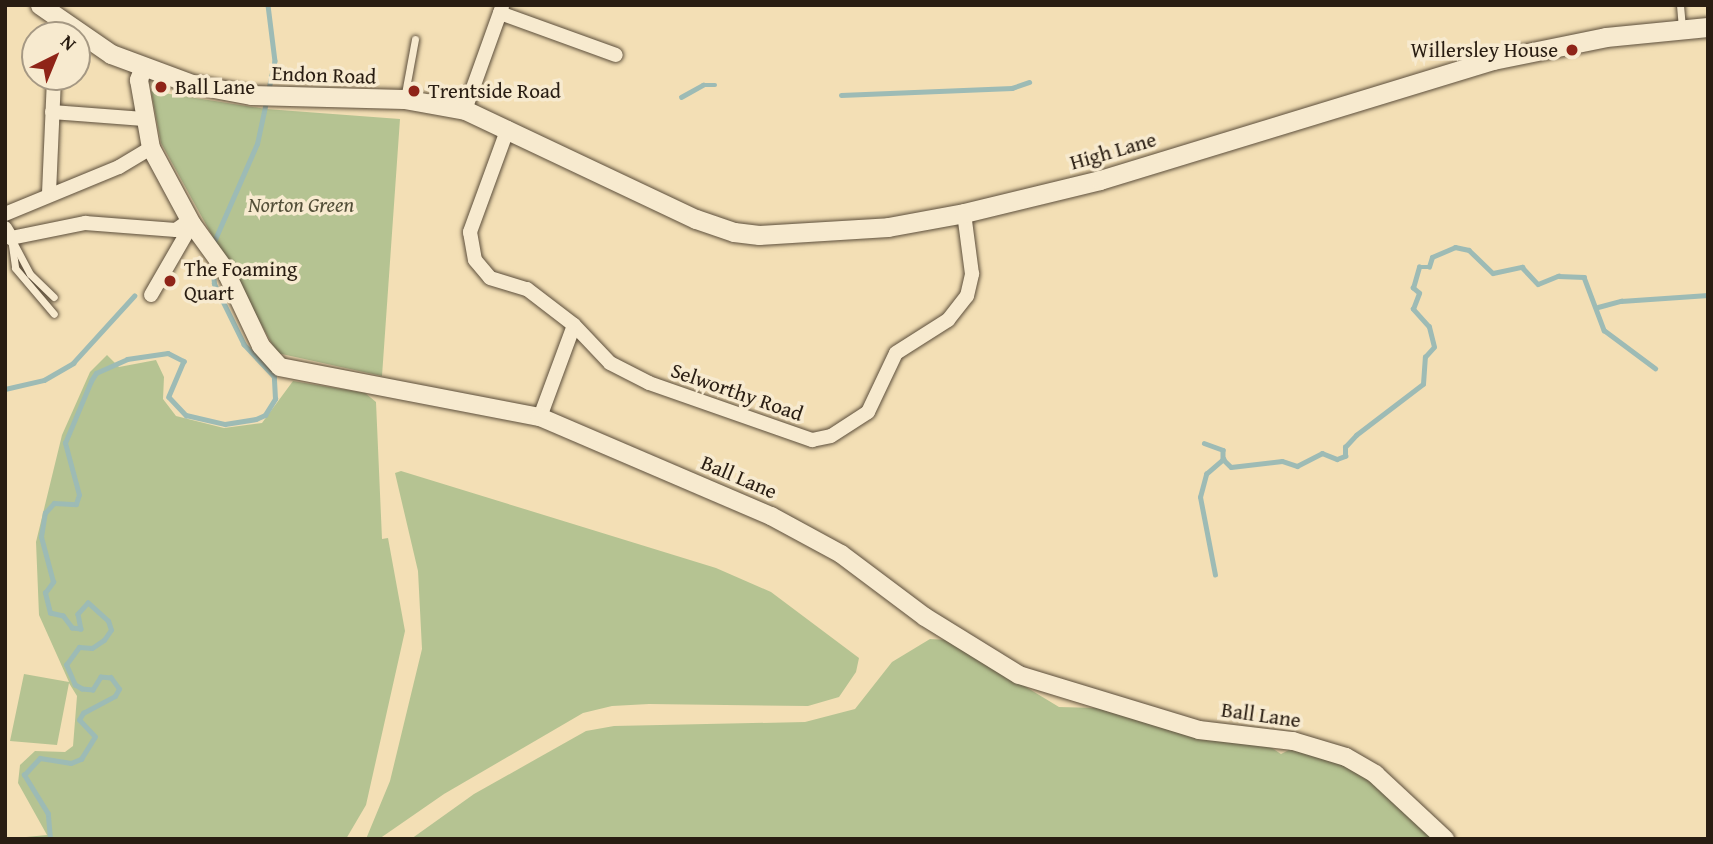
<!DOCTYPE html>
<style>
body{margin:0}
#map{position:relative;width:1713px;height:844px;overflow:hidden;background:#f3dfb5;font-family:"Gentium Book Plus",serif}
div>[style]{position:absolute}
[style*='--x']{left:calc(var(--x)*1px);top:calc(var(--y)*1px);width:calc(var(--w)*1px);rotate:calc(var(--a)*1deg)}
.green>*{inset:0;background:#b5c392}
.stream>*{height:4.5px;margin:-2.25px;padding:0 2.25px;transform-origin:2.25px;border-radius:2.25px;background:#9dbbb5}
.roads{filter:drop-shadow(0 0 2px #5c4e3b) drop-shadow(0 0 2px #5c4e3b)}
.service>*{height:7px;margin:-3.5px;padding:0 3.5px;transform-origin:3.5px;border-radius:3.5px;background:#f7eacf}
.minor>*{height:14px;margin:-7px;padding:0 7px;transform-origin:7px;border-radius:7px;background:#f7eacf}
.tertiary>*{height:18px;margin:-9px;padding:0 9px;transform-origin:9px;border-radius:9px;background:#f7eacf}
.secondary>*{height:19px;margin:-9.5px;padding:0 9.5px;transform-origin:9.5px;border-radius:9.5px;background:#f7eacf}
.dots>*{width:19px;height:19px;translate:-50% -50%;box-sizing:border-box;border:4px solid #f7eacf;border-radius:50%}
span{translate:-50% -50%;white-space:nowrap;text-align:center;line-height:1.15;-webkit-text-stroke:7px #f7eacf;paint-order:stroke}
.poi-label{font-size:21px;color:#291d12}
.right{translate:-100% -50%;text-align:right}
.left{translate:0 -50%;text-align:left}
.street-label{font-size:21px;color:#291d12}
.park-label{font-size:21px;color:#534f38;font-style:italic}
.frame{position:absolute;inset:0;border:7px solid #291d12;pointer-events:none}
.north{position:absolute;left:21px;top:21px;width:70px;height:70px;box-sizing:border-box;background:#f7eacf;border:2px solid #a59883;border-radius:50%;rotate:43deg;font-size:19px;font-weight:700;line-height:28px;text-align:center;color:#291d12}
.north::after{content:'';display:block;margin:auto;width:24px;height:32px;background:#8f2418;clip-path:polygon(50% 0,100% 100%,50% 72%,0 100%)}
</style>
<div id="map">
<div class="green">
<div style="clip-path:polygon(151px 91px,266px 109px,400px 119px,382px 376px,277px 353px,161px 143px)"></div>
<div style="clip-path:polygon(107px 355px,119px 367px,156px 360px,164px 377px,163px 399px,176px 416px,224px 428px,262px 423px,293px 381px,365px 393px,376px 402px,382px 539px,388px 538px,405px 631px,366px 805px,346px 839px,5px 839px,47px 835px,18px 783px,20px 765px,35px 751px,65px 752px,73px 746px,77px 696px,69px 683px,57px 745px,10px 741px,24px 674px,69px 682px,39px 615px,36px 542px,62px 435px,90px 372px)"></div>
<div style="clip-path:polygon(401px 471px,716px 568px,771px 592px,859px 658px,856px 672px,839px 697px,808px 706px,649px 704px,612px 706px,583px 713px,444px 794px,379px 839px,366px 839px,390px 781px,422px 649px,418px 571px,395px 473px)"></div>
<div style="clip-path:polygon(930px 639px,948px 640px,1059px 707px,1097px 708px,1202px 740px,1266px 744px,1281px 754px,1289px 750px,1326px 754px,1369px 779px,1437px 839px,411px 839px,474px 794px,586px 731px,614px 726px,805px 722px,855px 709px,892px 662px)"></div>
</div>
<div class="stream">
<div style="--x:268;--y:5;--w:56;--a:82.9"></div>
<div style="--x:275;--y:61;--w:30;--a:102"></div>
<div style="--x:841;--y:95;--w:171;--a:-2.3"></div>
<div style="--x:1012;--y:88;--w:18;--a:-19"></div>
<div style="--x:681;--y:97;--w:25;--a:-29"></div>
<div style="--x:703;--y:85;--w:12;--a:0"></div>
<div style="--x:213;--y:244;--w:109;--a:-66.3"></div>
<div style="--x:257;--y:144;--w:43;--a:-77.9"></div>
<div style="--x:1598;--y:307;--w:24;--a:-15"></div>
<div style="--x:1621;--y:301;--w:87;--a:-3.9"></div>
<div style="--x:5;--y:389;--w:40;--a:-13"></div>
<div style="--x:44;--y:380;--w:34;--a:-30"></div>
<div style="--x:73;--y:363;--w:91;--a:-47.7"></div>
<div style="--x:1204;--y:443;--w:20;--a:20"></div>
<div style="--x:1223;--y:450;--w:9;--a:90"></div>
<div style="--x:1223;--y:459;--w:11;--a:45"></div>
<div style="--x:1231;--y:467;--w:51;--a:-6.7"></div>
<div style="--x:1282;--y:461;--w:16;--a:18"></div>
<div style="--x:1297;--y:466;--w:28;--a:-27"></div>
<div style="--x:1322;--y:453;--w:16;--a:22"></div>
<div style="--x:1337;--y:459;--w:9;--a:-21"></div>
<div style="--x:1345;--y:456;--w:9;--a:-90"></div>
<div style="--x:1345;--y:447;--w:16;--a:-47"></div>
<div style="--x:1356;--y:435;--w:84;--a:-37.3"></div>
<div style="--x:1423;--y:384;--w:27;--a:-86"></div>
<div style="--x:1425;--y:357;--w:13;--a:-48"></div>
<div style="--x:1434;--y:347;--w:21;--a:-104"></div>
<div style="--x:1429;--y:327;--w:24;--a:-132"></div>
<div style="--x:1413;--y:309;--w:17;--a:-69"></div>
<div style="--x:1419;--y:293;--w:8;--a:-140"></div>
<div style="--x:1413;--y:288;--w:22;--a:-74"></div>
<div style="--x:1419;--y:267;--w:10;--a:0"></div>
<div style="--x:1429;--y:267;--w:10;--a:-73"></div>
<div style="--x:1432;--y:257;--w:25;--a:-23"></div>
<div style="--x:1455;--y:247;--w:14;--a:12"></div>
<div style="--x:1469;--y:250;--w:33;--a:44"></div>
<div style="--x:1493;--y:273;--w:30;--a:-12"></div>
<div style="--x:1522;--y:267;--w:23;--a:47"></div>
<div style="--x:1538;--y:284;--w:22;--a:-22"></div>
<div style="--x:1558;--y:276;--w:26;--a:2"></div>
<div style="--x:1584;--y:277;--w:57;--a:69.3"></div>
<div style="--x:1604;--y:330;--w:64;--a:36.7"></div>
<div style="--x:1215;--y:575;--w:79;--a:-100.9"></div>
<div style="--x:1200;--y:497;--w:24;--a:-75"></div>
<div style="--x:1206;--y:474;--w:23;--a:-41"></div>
<div style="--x:50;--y:839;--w:25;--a:-95"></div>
<div style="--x:48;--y:814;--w:46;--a:-121.6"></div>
<div style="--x:24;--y:775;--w:23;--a:-47"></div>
<div style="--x:40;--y:758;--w:31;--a:9"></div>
<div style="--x:71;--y:763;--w:11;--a:-22"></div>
<div style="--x:81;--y:759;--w:26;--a:-58"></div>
<div style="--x:95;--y:737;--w:23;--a:-133"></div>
<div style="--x:79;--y:720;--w:8;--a:-60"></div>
<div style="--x:83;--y:713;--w:36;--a:-28"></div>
<div style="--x:115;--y:696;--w:8;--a:-60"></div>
<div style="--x:119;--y:689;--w:14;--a:-126"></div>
<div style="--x:111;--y:678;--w:10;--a:-174"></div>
<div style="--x:101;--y:677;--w:15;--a:122"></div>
<div style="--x:93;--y:690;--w:11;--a:-175"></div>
<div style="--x:82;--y:689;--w:8;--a:-150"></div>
<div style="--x:75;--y:685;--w:22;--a:-114"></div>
<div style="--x:66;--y:665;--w:22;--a:-54"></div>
<div style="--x:79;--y:647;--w:13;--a:4"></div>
<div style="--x:92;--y:648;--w:14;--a:-34"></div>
<div style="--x:104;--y:640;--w:12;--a:-55"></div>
<div style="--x:111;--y:630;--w:9;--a:-108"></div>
<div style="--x:108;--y:621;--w:27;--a:-138"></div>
<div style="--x:88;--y:603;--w:15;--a:132"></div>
<div style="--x:78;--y:614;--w:15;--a:79"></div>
<div style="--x:81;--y:629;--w:9;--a:-174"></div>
<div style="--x:72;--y:628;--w:15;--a:-127"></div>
<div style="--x:63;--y:616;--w:13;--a:-167"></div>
<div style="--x:50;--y:613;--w:21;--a:-104"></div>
<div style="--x:45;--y:593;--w:14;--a:-54"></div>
<div style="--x:53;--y:582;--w:47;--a:-104.9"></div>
<div style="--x:41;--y:537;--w:24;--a:-81"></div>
<div style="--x:45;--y:513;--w:13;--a:-48"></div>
<div style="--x:54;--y:503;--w:22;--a:3"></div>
<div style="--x:76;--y:504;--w:9;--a:-72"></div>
<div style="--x:79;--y:495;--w:54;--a:-105.1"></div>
<div style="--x:65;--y:443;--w:67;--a:-67.2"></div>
<div style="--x:91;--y:381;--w:9;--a:-58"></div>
<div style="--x:96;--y:373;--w:34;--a:-24"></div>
<div style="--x:127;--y:359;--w:41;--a:-8.3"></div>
<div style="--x:168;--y:353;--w:18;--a:27"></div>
<div style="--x:184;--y:361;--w:39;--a:113"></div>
<div style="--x:169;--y:397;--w:25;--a:47"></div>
<div style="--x:186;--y:415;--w:40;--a:13"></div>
<div style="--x:225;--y:424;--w:31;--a:-9"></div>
<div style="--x:256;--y:419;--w:10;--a:-24"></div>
<div style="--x:265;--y:415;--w:19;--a:-58"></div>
<div style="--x:275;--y:399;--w:22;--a:-93"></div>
<div style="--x:274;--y:377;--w:44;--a:-133.2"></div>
<div style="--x:244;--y:345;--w:68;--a:-116.2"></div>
<div style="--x:214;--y:284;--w:21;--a:-95"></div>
</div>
<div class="roads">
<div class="service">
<div style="--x:1680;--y:5;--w:24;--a:85"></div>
<div style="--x:404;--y:99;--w:61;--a:-79.6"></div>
<div style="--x:11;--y:238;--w:30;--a:82"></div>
<div style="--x:15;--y:268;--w:60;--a:49.7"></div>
<div style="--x:13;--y:242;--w:36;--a:62"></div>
<div style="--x:30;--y:274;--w:33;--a:44"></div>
</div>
<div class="minor">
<div style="--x:500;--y:13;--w:123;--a:19.9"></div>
<div style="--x:55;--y:35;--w:16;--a:-63"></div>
<div style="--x:465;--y:110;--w:109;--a:-70.2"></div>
<div style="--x:52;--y:112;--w:92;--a:4.4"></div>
<div style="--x:508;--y:128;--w:111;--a:110.1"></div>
<div style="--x:470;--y:232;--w:28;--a:80"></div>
<div style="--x:475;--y:260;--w:23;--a:50"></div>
<div style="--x:490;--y:278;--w:39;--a:17"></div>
<div style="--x:527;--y:289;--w:59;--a:37.5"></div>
<div style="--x:574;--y:325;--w:52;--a:46.5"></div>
<div style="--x:610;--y:363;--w:44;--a:27.1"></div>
<div style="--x:649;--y:383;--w:173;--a:19.3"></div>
<div style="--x:812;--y:440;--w:19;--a:-12"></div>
<div style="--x:831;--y:436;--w:44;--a:-33"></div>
<div style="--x:868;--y:412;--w:65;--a:-64.6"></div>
<div style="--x:896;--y:353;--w:62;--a:-32.4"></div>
<div style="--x:948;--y:320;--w:31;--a:-52"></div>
<div style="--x:967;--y:296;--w:23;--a:-77"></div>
<div style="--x:972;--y:274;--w:62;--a:-97.5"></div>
<div style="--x:49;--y:193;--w:116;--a:-87.5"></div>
<div style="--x:5;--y:214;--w:123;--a:-22.4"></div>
<div style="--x:119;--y:167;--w:37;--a:-31"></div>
<div style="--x:5;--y:228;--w:12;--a:59"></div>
<div style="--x:11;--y:238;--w:76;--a:-11.5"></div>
<div style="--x:85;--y:223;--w:91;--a:4.4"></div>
<div style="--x:176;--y:230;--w:17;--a:-36"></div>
<div style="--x:151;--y:295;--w:82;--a:-60"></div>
<div style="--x:540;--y:417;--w:98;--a:-69.7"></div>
</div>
<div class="tertiary">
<div style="--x:143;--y:69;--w:12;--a:110"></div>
<div style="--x:139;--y:80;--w:69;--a:80"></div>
<div style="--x:151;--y:148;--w:86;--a:61.7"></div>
<div style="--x:192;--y:224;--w:54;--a:54"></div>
<div style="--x:224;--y:268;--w:86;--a:64.6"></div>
<div style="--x:261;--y:346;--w:28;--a:48"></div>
<div style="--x:280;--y:367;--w:265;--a:10.9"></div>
<div style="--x:540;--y:417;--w:251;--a:23.2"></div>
<div style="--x:771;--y:516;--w:80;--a:28.5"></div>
<div style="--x:841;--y:554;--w:105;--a:36.9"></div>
<div style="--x:925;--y:617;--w:110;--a:31.7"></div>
<div style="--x:1019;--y:675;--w:188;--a:17"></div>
<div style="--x:1199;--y:730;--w:95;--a:6.7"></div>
<div style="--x:1293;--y:741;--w:55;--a:16.8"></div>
<div style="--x:1346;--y:757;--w:34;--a:30"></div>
<div style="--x:1375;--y:774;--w:96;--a:42.9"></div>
</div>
<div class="secondary">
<div style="--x:40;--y:5;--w:86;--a:34.6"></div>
<div style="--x:111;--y:54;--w:86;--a:20.3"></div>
<div style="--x:192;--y:84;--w:60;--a:10.6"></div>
<div style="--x:251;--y:95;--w:153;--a:1.5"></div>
<div style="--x:404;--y:99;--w:62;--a:10.2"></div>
<div style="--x:465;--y:110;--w:255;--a:25.3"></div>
<div style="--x:696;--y:219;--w:40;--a:18.9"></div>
<div style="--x:734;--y:232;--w:25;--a:7"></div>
<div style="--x:759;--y:235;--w:129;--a:-3.5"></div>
<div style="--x:888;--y:227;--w:77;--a:-10.4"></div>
<div style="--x:964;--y:213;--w:140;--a:-13.6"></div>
<div style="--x:1100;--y:180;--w:411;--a:-17"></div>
<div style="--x:1493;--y:60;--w:115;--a:-11.5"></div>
<div style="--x:1606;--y:37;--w:102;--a:-5.6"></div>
</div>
</div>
<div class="dots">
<div style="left:1572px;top:50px;background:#8f2418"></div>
<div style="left:161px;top:87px;background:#8f2418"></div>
<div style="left:414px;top:91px;background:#8f2418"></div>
<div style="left:170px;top:281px;background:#8f2418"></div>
</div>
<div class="poi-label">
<span class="right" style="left:1558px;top:50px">Willersley House</span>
<span class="left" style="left:175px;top:87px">Ball Lane</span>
<span class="left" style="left:428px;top:91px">Trentside Road</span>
<span class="left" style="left:184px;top:281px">The Foaming<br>Quart</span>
</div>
<div class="street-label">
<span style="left:324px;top:75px;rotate:2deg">Endon Road</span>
<span style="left:1113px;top:151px;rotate:-16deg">High Lane</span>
<span style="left:737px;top:392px;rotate:19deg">Selworthy Road</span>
<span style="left:739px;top:477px;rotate:23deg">Ball Lane</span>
<span style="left:1261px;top:715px;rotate:8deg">Ball Lane</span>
</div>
<div class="park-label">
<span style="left:301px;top:205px">Norton Green</span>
</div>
<div class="frame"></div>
<div class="north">N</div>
</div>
